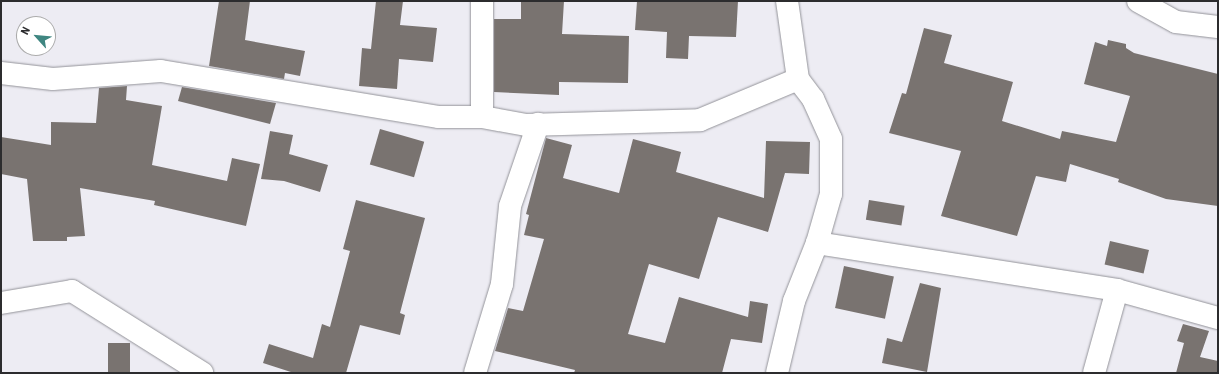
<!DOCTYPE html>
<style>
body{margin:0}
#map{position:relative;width:1219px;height:374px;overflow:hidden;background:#edecf3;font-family:"Roboto Condensed",sans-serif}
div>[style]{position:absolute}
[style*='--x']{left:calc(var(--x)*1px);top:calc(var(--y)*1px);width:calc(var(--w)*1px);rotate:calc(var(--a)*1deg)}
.building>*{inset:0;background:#797370;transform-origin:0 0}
.roads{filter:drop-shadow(0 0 1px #939399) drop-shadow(0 0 1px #939399)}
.minor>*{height:22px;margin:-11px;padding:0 11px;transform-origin:11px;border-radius:11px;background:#fff}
span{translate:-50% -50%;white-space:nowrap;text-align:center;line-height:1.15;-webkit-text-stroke:4px #fff;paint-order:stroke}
.frame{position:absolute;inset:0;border:2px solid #2c2c2e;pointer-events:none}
.north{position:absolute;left:16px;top:16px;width:40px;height:40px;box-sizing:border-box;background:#fff;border:1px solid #ababab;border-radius:50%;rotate:297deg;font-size:11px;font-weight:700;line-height:16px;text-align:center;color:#2c2c2e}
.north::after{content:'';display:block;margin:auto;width:14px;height:18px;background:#3f8681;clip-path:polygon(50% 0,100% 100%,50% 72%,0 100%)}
</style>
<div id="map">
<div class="building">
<div style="clip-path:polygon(219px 1px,250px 1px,245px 40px,305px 51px,300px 76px,285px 73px,284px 79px,209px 66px)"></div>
<div style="clip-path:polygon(376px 1px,403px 1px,400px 25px,437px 28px,433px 62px,399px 59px,397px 89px,359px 86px,362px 48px,371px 49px)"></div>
<div style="clip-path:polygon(521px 1px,564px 1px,562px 34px,629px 36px,628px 83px,559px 82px,559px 95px,494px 92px,494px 19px,521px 19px)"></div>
<div style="clip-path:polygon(637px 1px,738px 1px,736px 37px,689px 36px,688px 59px,666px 58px,667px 32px,635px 30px)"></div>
<div style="clip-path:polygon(924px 28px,952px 35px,944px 63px,1013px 82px,1002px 121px,1060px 139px,1062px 131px,1116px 142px,1130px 96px,1084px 84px,1095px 42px,1107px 46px,1108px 40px,1126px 44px,1126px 48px,1134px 53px,1218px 74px,1218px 206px,1166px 199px,1118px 182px,1119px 179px,1070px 164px,1066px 182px,1036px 176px,1017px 236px,941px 216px,961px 151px,889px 133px,902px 93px,906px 94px)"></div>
<div style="clip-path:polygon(127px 86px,126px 100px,162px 106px,152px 165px,227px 181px,232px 158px,260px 164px,246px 226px,154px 205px,155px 201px,80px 188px,85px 236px,67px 237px,67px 241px,33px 241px,27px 179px,1px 174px,1px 137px,51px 145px,51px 122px,96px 123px,99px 88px)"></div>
<div style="clip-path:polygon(182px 87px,276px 103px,270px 124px,178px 101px)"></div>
<div style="left:380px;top:129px;width:46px;height:37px;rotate:16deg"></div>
<div style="clip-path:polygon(270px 131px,293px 135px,289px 154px,328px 165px,320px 192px,284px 181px,261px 179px)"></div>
<div style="clip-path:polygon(546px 138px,572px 145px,563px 178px,619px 193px,633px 139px,681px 152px,676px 172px,764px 198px,766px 141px,810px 142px,809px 174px,785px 173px,768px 232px,718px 217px,699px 279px,649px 264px,628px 334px,665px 343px,679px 297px,748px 317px,750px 301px,768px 304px,762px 343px,731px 339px,722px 373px,574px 373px,575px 370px,495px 351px,508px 308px,523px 311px,544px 239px,524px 235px,529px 215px,526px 214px)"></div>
<div style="clip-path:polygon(356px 200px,425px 218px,400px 313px,405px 315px,400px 335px,360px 325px,346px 373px,294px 373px,263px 363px,269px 344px,313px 358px,322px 324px,330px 327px,350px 251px,343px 249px)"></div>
<div style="left:869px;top:200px;width:36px;height:20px;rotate:9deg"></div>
<div style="left:1110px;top:241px;width:40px;height:24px;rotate:13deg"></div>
<div style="left:844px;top:266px;width:51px;height:43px;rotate:12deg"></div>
<div style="clip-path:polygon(920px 283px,941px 288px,927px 372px,882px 363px,887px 338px,902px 342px)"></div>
<div style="clip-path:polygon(1183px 324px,1209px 331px,1200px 357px,1218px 361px,1218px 373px,1176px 373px,1184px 343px,1177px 341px)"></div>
<div style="left:108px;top:343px;width:22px;height:30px"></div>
</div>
<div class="roads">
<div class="minor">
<div style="--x:1138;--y:1;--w:43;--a:28.9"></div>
<div style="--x:1176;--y:22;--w:42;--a:6.8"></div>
<div style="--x:1;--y:73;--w:52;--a:6.6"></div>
<div style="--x:53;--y:79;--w:108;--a:-4.2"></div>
<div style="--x:161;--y:71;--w:282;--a:9.4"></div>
<div style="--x:439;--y:117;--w:43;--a:0"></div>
<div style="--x:482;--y:117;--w:45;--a:10.3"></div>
<div style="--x:526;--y:125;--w:174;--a:-1.6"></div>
<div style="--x:700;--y:120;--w:106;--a:-22.7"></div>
<div style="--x:482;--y:117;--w:116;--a:-90"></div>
<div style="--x:817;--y:243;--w:304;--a:8.9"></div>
<div style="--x:1;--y:303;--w:72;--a:-9.6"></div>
<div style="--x:72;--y:291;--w:154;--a:32.2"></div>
<div style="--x:475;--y:373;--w:93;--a:-73.1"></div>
<div style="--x:502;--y:284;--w:78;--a:-84.1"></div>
<div style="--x:510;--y:206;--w:87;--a:-71.1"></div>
<div style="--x:777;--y:373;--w:74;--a:-76.7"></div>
<div style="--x:794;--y:301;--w:62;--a:-68.4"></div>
<div style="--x:817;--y:243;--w:51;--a:-74.1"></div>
<div style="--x:831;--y:194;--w:55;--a:-90"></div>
<div style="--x:831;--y:139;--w:44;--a:-114.2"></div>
<div style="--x:813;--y:99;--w:25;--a:-127"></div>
<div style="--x:798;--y:79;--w:79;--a:-98"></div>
<div style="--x:1094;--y:373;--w:86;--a:-74.5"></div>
<div style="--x:1117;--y:290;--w:105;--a:15.5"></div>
</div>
</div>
<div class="frame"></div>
<div class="north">N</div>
</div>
